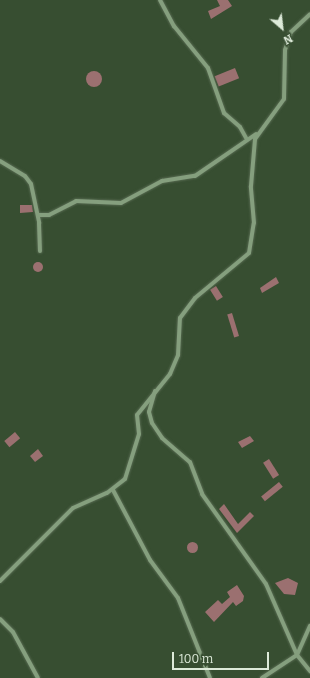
<!DOCTYPE html>
<style>
body{margin:0}
#map{position:relative;width:310px;height:678px;overflow:hidden;background:#374e31;font-family:Bitter,serif}
div>[style]{position:absolute}
[style*='--x']{left:calc(var(--x)*1px);top:calc(var(--y)*1px);width:calc(var(--w)*1px);rotate:calc(var(--a)*1deg)}
.building>*{inset:0;background:#9b7070;transform-origin:0 0}
.round{border-radius:50%}
.roads{filter:drop-shadow(0 0 1px #576a51) drop-shadow(0 0 1px #576a51)}
.minor>*{height:4px;margin:-2px;padding:0 2px;transform-origin:2px;border-radius:2px;background:#859f7e}
span{translate:-50% -50%;white-space:nowrap;text-align:center;line-height:1.15;-webkit-text-stroke:3px #374e31;paint-order:stroke}
.north{position:absolute;left:262px;top:8px;width:40px;height:40px;-webkit-text-stroke:3px #374e31;paint-order:stroke;rotate:152deg;font-size:11px;font-weight:700;line-height:16px;text-align:center;color:#ddead9}
.north::after{content:'';display:block;margin:auto;width:14px;height:18px;background:#ddead9;clip-path:polygon(50% 0,100% 100%,50% 72%,0 100%)}
.scale{position:absolute;left:172px;top:652px;width:97px;height:18px;box-sizing:border-box;border:2px solid #ddead9;border-top:0;padding-left:5px;font-size:12px;line-height:14px;white-space:nowrap;color:#ddead9;-webkit-text-stroke:3px #374e31;paint-order:stroke}
</style>
<div id="map">
<div class="building">
<div style="clip-path:polygon(217px 0,228px 0,232px 6px,211px 19px,208px 11px,220px 6px)"></div>
<div style="left:235px;top:68px;width:11px;height:22px;rotate:68deg"></div>
<div class="round" style="left:86px;top:71px;width:16px;height:16px"></div>
<div style="clip-path:polygon(20px 205px,32px 205px,33px 212px,20px 213px)"></div>
<div class="round" style="left:33px;top:262px;width:10px;height:10px"></div>
<div style="clip-path:polygon(276px 277px,279px 283px,262px 293px,260px 288px)"></div>
<div style="left:216px;top:286px;width:13px;height:7px;rotate:58deg"></div>
<div style="left:232px;top:313px;width:24px;height:5px;rotate:73deg"></div>
<div style="left:15px;top:432px;width:8px;height:14px;rotate:50deg"></div>
<div style="clip-path:polygon(250px 436px,254px 441px,242px 448px,238px 442px)"></div>
<div style="clip-path:polygon(38px 449px,43px 456px,35px 462px,30px 456px)"></div>
<div style="left:269px;top:459px;width:19px;height:7px;rotate:58deg"></div>
<div style="left:279px;top:482px;width:6px;height:23px;rotate:51deg"></div>
<div style="clip-path:polygon(224px 504px,238px 524px,250px 512px,254px 516px,237px 533px,219px 509px)"></div>
<div class="round" style="left:186.5px;top:541.5px;width:11px;height:11px"></div>
<div style="clip-path:polygon(288px 578px,298px 583px,295px 595px,284px 594px,275px 583px)"></div>
<div style="clip-path:polygon(237px 585px,244px 596px,243px 601px,236px 606px,233px 602px,214px 622px,205px 612px,218px 600px,222px 604px,230px 597px,227px 592px)"></div>
</div>
<div class="roads">
<div class="minor">
<div style="--x:160;--y:0;--w:30;--a:62"></div>
<div style="--x:174;--y:26;--w:54;--a:51"></div>
<div style="--x:208;--y:68;--w:48;--a:70.4"></div>
<div style="--x:224;--y:113;--w:21;--a:41"></div>
<div style="--x:240;--y:127;--w:13;--a:61"></div>
<div style="--x:0;--y:161;--w:29;--a:31"></div>
<div style="--x:25;--y:176;--w:10;--a:53"></div>
<div style="--x:31;--y:184;--w:40;--a:78"></div>
<div style="--x:39;--y:223;--w:28;--a:88"></div>
<div style="--x:38;--y:215;--w:11;--a:0"></div>
<div style="--x:49;--y:215;--w:30;--a:-27"></div>
<div style="--x:76;--y:201;--w:45;--a:2.5"></div>
<div style="--x:121;--y:203;--w:47;--a:-28.2"></div>
<div style="--x:162;--y:181;--w:33;--a:-9"></div>
<div style="--x:195;--y:176;--w:74;--a:-34.5"></div>
<div style="--x:155;--y:391;--w:22;--a:106"></div>
<div style="--x:149;--y:412;--w:11;--a:75"></div>
<div style="--x:152;--y:423;--w:18;--a:56"></div>
<div style="--x:162;--y:438;--w:37;--a:41"></div>
<div style="--x:190;--y:462;--w:34;--a:69"></div>
<div style="--x:202;--y:494;--w:110;--a:54.6"></div>
<div style="--x:266;--y:584;--w:77;--a:66.4"></div>
<div style="--x:113;--y:490;--w:79;--a:62.1"></div>
<div style="--x:150;--y:560;--w:47;--a:53.6"></div>
<div style="--x:178;--y:598;--w:86;--a:68.2"></div>
<div style="--x:0;--y:581;--w:103;--a:-45"></div>
<div style="--x:73;--y:508;--w:37;--a:-24"></div>
<div style="--x:107;--y:493;--w:23;--a:-38"></div>
<div style="--x:125;--y:479;--w:47;--a:-72.7"></div>
<div style="--x:139;--y:434;--w:19;--a:-96"></div>
<div style="--x:137;--y:415;--w:53;--a:-51.2"></div>
<div style="--x:170;--y:374;--w:21;--a:-67"></div>
<div style="--x:178;--y:355;--w:37;--a:-87"></div>
<div style="--x:180;--y:318;--w:25;--a:-53"></div>
<div style="--x:195;--y:298;--w:70;--a:-39.8"></div>
<div style="--x:249;--y:253;--w:30;--a:-81"></div>
<div style="--x:254;--y:223;--w:37;--a:-95"></div>
<div style="--x:251;--y:186;--w:47;--a:-85.1"></div>
<div style="--x:255;--y:139;--w:49;--a:-54.1"></div>
<div style="--x:284;--y:99;--w:49;--a:-88.8"></div>
<div style="--x:285;--y:50;--w:19;--a:-72"></div>
<div style="--x:291;--y:32;--w:26;--a:-43"></div>
<div style="--x:0;--y:619;--w:18;--a:45"></div>
<div style="--x:13;--y:632;--w:52;--a:61.5"></div>
<div style="--x:297;--y:655;--w:32;--a:-66"></div>
<div style="--x:262;--y:678;--w:42;--a:-33.3"></div>
<div style="--x:297;--y:655;--w:21;--a:51"></div>
</div>
</div>
<div class="north">N</div>
<div class="scale">100 m</div>
</div>
